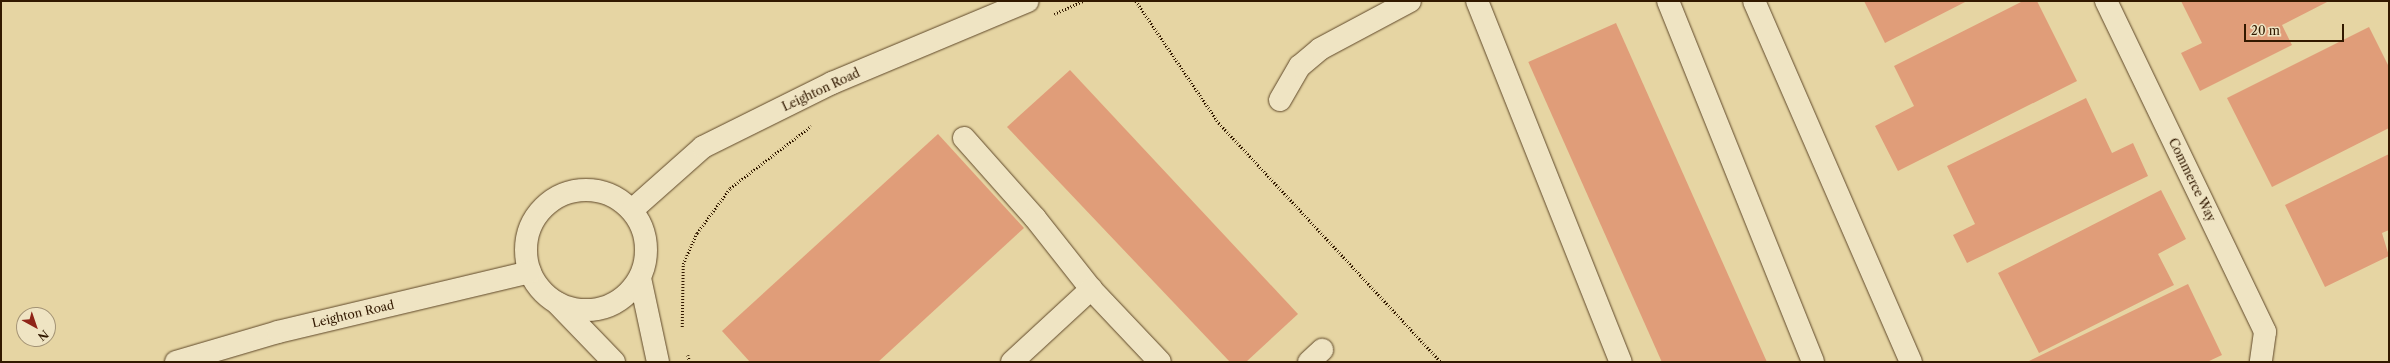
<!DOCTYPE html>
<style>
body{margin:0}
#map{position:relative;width:2390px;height:363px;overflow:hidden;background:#e6d5a3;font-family:"Libre Caslon Text",serif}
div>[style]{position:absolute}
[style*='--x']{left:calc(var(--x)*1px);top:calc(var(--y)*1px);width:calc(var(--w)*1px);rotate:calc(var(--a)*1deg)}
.building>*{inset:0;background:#e09d79;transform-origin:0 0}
.path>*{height:2.5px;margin-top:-1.25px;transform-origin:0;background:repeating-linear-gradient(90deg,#321900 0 1px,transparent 0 3px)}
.roads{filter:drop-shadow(0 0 1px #5f4829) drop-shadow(0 0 1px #5f4829)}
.minor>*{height:22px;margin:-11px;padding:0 11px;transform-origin:11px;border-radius:11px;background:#efe4c3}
.minor>.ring{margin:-11px;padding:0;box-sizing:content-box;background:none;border:22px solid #efe4c3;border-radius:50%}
span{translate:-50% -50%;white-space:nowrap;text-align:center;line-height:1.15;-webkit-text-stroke:3px #efe4c3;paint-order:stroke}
.street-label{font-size:12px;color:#321900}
.frame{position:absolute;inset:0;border:2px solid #321900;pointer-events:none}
.north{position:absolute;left:16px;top:307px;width:40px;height:40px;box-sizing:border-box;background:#efe4c3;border:1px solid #a39375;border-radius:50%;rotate:140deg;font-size:11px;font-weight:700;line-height:16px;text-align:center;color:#321900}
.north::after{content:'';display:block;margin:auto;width:14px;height:18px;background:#8f2418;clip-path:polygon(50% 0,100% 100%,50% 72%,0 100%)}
.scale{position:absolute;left:2244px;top:24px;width:100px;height:18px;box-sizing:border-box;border:2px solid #321900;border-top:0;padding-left:5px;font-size:12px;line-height:14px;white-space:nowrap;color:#321900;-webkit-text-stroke:3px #efe4c3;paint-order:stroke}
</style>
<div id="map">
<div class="building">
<div style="clip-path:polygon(1864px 1px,1967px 1px,1885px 43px)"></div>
<div style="clip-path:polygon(2023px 1px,2037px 1px,2077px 81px,1898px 171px,1875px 126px,1914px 106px,1894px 66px)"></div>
<div style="clip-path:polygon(2181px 1px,2329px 1px,2282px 25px,2292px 45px,2200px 91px,2181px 53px,2202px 43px)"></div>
<div style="left:1616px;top:23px;width:370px;height:96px;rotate:66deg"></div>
<div style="clip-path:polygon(2369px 27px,2389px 67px,2389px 128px,2272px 187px,2227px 98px)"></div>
<div style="clip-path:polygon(1070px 70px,1298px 314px,1246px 362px,1230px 362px,1007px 127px)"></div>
<div style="clip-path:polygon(2086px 98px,2112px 153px,2133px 143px,2148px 176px,1967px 263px,1953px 235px,1975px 224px,1947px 166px)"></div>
<div style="clip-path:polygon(938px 134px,1024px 228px,878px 362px,750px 362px,722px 331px)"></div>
<div style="clip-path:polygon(2389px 154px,2389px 230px,2382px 233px,2389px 256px,2325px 287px,2285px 205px)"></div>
<div style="clip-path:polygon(2161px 190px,2186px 239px,2158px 254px,2174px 285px,2039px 353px,1998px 273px)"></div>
<div style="clip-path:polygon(2188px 284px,2222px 355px,2207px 362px,2027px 362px)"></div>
</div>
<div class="path">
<div style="--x:1136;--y:1;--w:148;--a:55.8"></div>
<div style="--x:1219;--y:123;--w:326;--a:47.1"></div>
<div style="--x:1054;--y:14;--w:32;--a:-24"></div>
<div style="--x:682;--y:327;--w:63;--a:-89.1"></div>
<div style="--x:683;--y:264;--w:34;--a:-66"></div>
<div style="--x:697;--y:233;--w:56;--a:-53.7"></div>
<div style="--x:730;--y:188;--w:102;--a:-37.4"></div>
<div style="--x:688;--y:355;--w:7;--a:74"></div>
</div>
<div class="roads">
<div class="minor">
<div style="--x:1477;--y:1;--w:389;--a:68.3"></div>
<div style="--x:1668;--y:1;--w:389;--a:68.1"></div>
<div style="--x:1754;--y:1;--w:394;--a:66.5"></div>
<div style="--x:2106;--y:1;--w:367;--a:64.3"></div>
<div style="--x:2265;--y:332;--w:30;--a:98"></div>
<div style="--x:1280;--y:100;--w:39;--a:-60"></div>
<div style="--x:1300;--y:66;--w:26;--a:-40"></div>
<div style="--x:1320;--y:49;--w:102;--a:-28.1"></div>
<div style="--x:964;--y:138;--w:107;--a:48.4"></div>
<div style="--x:1035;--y:218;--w:90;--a:51.7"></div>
<div style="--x:1091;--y:289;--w:100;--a:46.6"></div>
<div class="ring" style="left:526px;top:190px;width:98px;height:98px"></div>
<div style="--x:632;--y:210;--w:95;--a:-41.6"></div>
<div style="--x:703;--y:147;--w:144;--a:-26.4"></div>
<div style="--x:832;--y:83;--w:212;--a:-22.7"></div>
<div style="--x:640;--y:278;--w:86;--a:77.9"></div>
<div style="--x:557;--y:303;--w:82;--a:46"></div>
<div style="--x:176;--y:362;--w:106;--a:-16.4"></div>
<div style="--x:278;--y:332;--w:259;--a:-13.4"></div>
<div style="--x:1012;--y:362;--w:108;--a:-42.7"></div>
<div style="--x:1309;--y:362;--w:18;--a:-43"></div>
</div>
</div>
<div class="street-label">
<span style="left:821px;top:90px;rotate:-25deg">Leighton Road</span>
<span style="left:2192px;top:180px;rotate:64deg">Commerce Way</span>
<span style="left:353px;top:314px;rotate:-13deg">Leighton Road</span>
</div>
<div class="frame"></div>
<div class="north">N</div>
<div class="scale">20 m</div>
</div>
